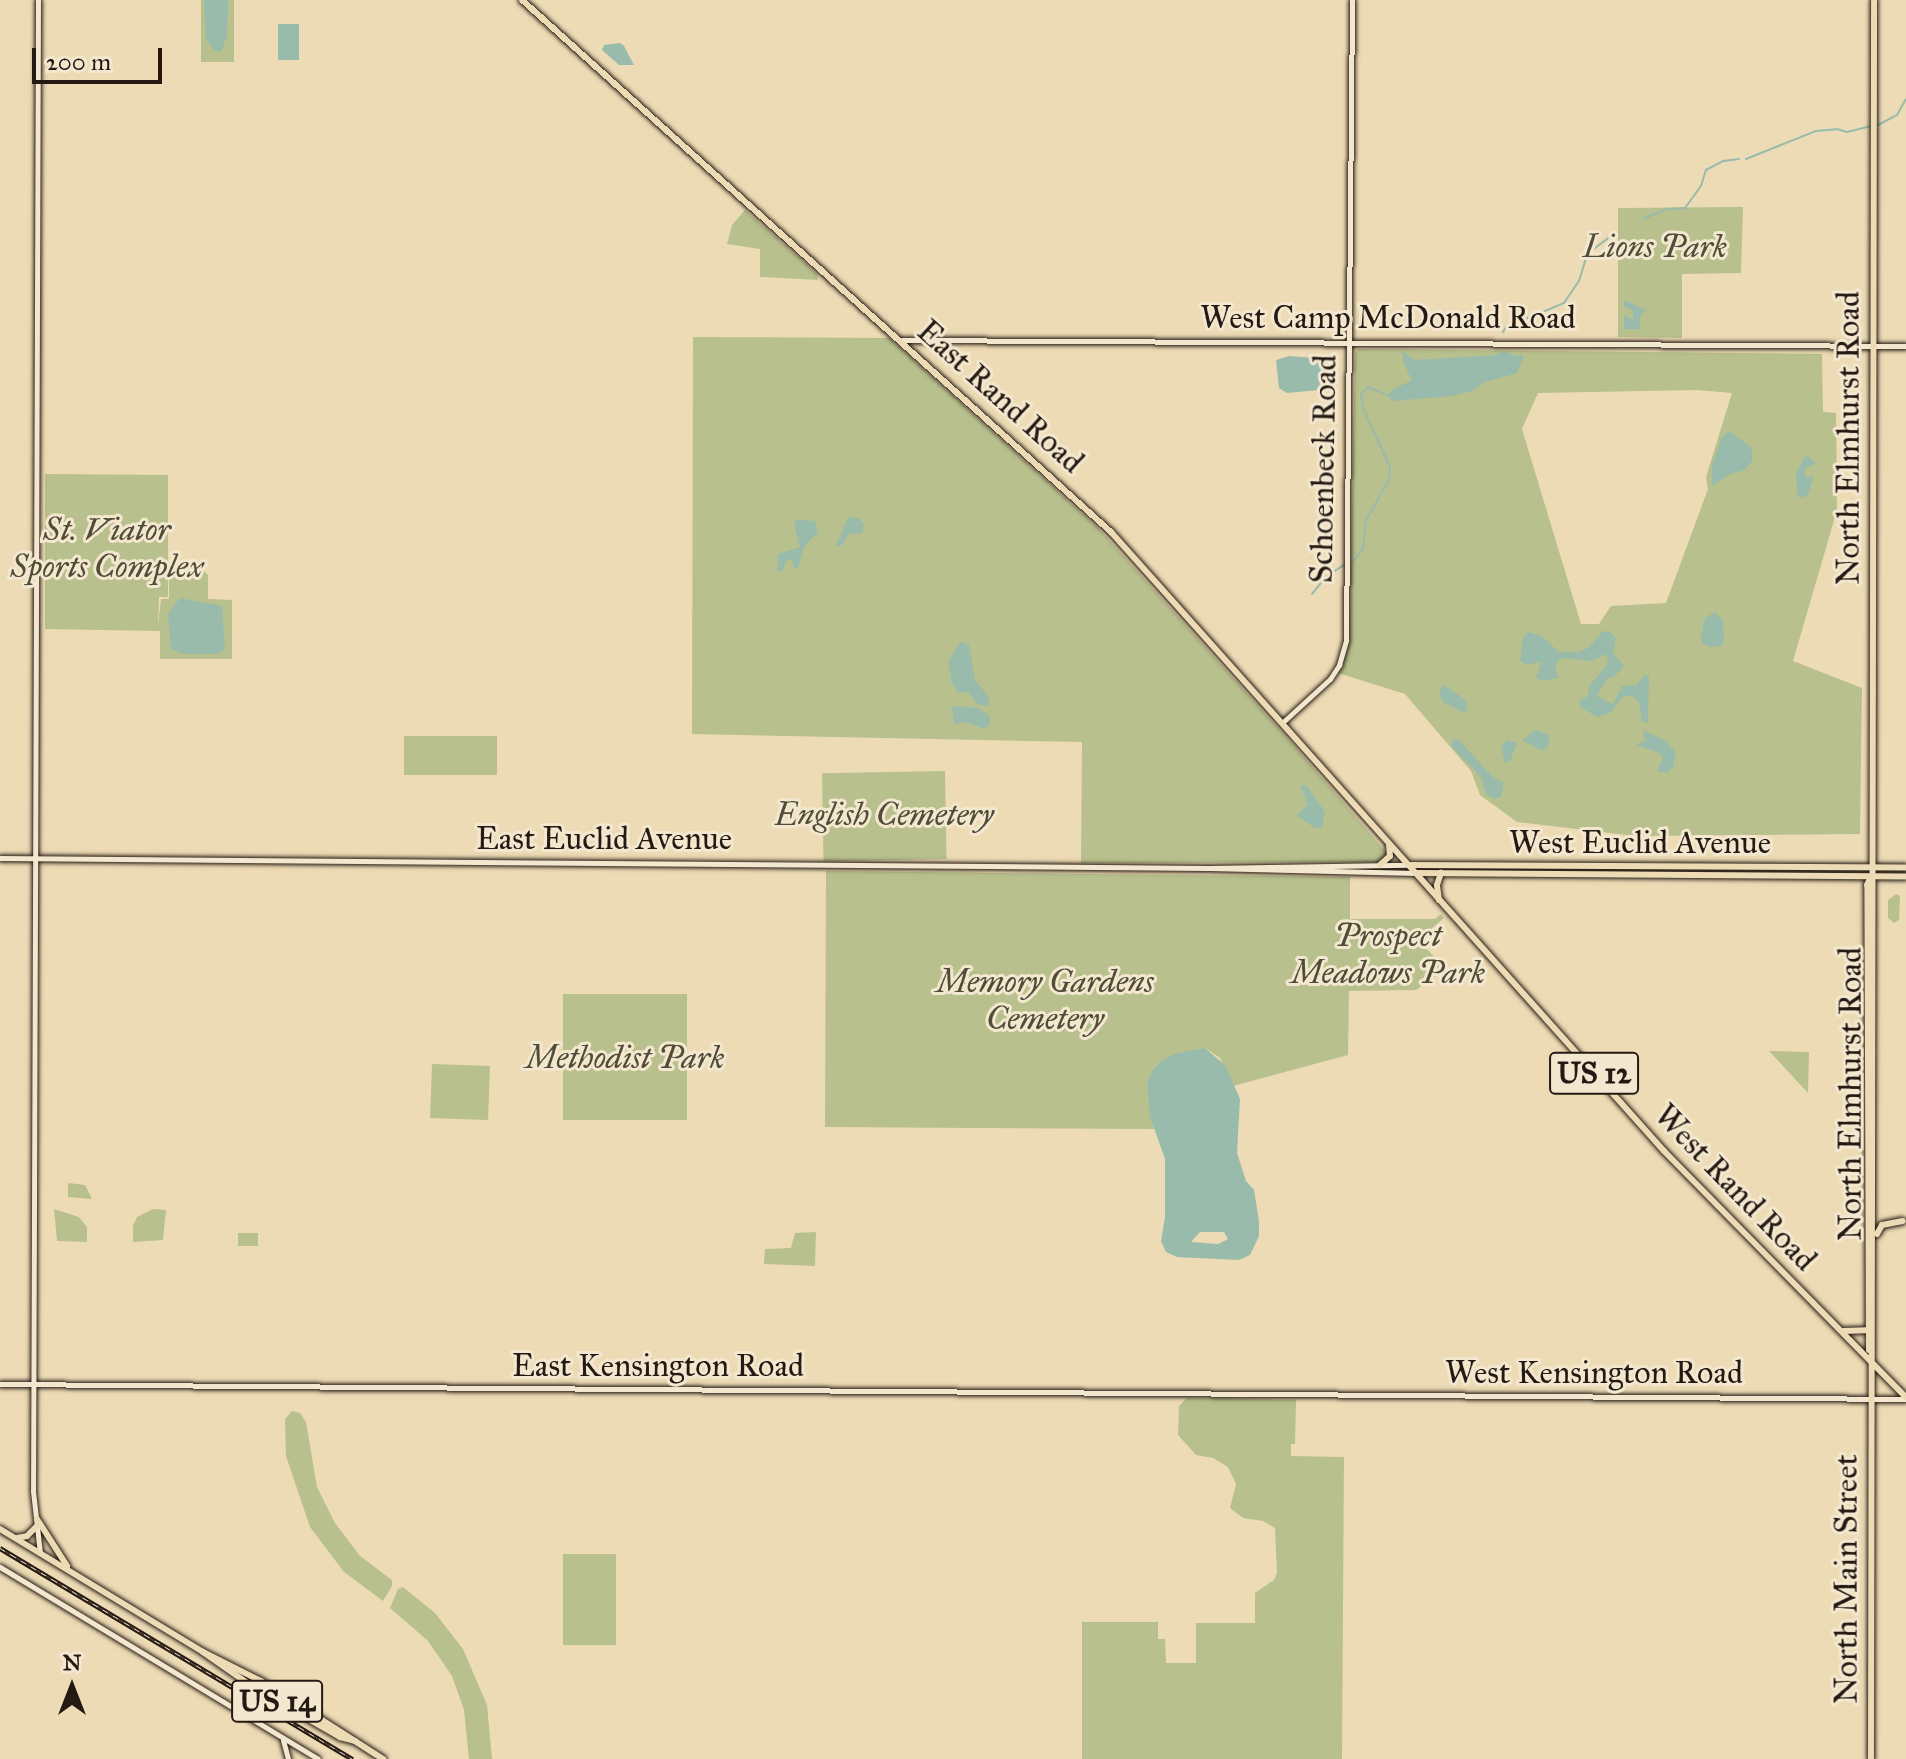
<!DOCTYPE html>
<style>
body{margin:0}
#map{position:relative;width:1906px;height:1759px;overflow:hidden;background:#eddbb5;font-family:"IM FELL Great Primer",serif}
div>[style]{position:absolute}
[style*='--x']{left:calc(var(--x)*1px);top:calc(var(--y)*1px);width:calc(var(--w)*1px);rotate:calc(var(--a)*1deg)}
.green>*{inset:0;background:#b8c08d;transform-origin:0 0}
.water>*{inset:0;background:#99bbab;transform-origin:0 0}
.stream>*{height:2px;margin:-1px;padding:0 1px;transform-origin:1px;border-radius:1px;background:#99bbab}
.roads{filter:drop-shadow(0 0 2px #251a13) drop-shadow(0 0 2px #251a13)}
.secondary>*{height:5px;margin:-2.5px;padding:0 2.5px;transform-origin:2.5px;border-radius:2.5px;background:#f3e8cf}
.primary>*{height:6px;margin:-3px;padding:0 3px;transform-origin:3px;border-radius:3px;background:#eddbb5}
.rail>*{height:5px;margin-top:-2.5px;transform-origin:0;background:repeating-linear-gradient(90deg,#f3e8cf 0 6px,#251a13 0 12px);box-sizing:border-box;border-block:2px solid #251a13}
span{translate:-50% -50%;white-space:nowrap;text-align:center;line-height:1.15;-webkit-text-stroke:6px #f3e8cf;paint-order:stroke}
.shield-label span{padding:2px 6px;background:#f3e8cf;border:2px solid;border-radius:6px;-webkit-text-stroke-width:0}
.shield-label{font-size:30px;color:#251a13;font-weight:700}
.park-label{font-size:32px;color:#514c38;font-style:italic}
.street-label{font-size:32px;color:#251a13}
.north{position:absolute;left:32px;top:1647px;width:80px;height:80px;-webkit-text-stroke:6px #f3e8cf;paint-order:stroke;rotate:0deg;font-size:22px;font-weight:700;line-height:32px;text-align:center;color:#251a13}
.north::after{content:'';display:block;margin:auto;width:28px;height:36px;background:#251a13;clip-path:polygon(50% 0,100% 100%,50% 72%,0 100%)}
.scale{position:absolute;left:32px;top:48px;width:130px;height:36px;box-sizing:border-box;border:4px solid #251a13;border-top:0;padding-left:10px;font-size:24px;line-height:28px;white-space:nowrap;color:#251a13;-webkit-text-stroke:6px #f3e8cf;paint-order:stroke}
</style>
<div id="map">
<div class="green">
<div style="left:201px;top:0;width:33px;height:62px"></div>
<div style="clip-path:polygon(1743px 207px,1741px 273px,1682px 274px,1682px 338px,1618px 337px,1618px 208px)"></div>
<div style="clip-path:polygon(745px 210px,817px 274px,818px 280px,760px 277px,760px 249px,727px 244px,732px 225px)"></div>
<div style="clip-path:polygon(693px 337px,889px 338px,1099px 529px,1296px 748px,1386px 852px,1385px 858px,1382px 862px,1081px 863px,1082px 742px,692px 734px)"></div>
<div style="clip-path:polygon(evenodd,1359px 349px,1822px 354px,1823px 412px,1836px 413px,1837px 510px,1793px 661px,1862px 688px,1860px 834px,1635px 836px,1517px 822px,1480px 795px,1471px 771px,1405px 694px,1338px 673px,1348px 648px,1350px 618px,1355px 352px,1359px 349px,1697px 390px,1732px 393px,1706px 477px,1708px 489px,1666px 603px,1611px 606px,1599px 624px,1581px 624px,1522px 429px,1538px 393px,1697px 390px)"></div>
<div style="clip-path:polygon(45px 474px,168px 475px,168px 597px,159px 597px,158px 625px,161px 599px,169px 599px,169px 562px,194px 562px,208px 575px,208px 599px,232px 600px,232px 659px,160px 659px,160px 631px,45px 629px)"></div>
<div style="left:404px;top:736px;width:93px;height:39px"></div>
<div style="left:945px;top:771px;width:88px;height:123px;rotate:89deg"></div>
<div style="clip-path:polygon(826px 871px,1350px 877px,1350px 919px,1435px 919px,1441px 914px,1444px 918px,1423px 936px,1423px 945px,1446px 969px,1416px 990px,1349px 991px,1348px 1055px,1233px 1086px,1220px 1058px,1205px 1048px,1158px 1065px,1147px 1084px,1154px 1129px,825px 1127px)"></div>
<div style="clip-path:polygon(1896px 894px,1900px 896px,1899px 920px,1894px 923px,1888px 918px,1888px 900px)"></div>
<div style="left:563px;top:994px;width:124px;height:126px"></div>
<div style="clip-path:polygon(1769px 1051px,1809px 1052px,1808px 1093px)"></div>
<div style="left:432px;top:1064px;width:58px;height:54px;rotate:2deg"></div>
<div style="clip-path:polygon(68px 1183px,85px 1185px,92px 1199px,68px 1197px)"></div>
<div style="clip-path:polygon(54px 1209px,79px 1217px,87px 1227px,87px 1242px,57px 1241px)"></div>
<div style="clip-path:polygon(153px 1209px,166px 1210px,163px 1240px,133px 1242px,133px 1226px,137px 1217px)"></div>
<div style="clip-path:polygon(816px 1232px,815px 1266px,764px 1264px,765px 1249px,791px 1248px,795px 1233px)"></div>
<div style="left:238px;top:1233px;width:20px;height:13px"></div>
<div style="clip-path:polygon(1187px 1398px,1296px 1400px,1295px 1444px,1291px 1444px,1291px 1456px,1344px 1457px,1342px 1759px,1082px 1759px,1082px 1622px,1158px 1622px,1158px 1639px,1165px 1639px,1166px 1663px,1196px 1663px,1196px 1623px,1255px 1623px,1255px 1593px,1274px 1580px,1277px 1573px,1275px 1528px,1263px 1521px,1243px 1518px,1230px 1508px,1236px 1484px,1228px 1467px,1213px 1458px,1196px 1455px,1178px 1435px,1179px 1406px)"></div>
<div style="clip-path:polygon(292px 1411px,300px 1413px,306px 1422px,317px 1487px,335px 1523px,360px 1556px,392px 1580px,392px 1586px,383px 1601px,344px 1572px,310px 1527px,286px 1456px,285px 1419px)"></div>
<div style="left:563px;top:1554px;width:53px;height:91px"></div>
<div style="clip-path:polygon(403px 1587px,435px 1613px,463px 1649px,487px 1705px,492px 1759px,469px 1759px,464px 1710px,452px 1676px,428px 1641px,390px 1608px,398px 1589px)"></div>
</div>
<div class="water">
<div style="clip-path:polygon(204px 0,228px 0,227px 36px,221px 52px,214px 50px,206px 39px)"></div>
<div style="left:278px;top:24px;width:21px;height:36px"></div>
<div style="clip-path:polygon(620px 43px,624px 46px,634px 65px,619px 65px,602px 50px,604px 45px)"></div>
<div style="clip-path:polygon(1624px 300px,1646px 310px,1640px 316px,1640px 329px,1624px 329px,1624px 315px,1633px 320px,1633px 310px,1624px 307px)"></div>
<div style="clip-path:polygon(1402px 351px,1415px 360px,1497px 355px,1503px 351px,1515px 356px,1524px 355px,1517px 373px,1485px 382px,1474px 390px,1453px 396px,1392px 401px,1388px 396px,1392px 390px,1412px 380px,1404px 364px)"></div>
<div style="clip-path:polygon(1289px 356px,1328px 359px,1330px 389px,1287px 393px,1279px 388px,1276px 360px)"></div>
<div style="clip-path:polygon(1729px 431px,1752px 448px,1752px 461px,1745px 470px,1730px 474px,1712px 486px,1712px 466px,1722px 437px)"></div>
<div style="clip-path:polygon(1806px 455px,1816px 463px,1804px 469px,1806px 478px,1813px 476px,1813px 479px,1808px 495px,1802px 498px,1797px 495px,1796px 473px)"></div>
<div style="clip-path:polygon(848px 517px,860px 519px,864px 524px,862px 533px,849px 534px,842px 545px,836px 546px)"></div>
<div style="clip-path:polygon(797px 519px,815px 521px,818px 532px,804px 547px,798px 568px,794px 569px,792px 560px,787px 560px,783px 570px,777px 572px,778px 554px,800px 547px,794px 525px)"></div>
<div style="clip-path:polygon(180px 598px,222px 606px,225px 649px,219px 654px,183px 654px,171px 649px,168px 614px)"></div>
<div style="clip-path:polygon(1715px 612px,1723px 621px,1724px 641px,1721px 646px,1710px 647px,1702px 643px,1701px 635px,1705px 618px)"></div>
<div style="clip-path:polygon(1603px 631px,1610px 632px,1616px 639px,1613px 653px,1624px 666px,1615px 676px,1607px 679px,1597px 696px,1613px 704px,1622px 686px,1636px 685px,1645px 675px,1649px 676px,1648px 723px,1642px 722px,1639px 702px,1633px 696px,1624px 696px,1610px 713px,1597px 717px,1580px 707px,1579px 701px,1588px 696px,1589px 686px,1608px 664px,1606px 654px,1592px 661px,1561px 658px,1555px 666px,1558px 678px,1543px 681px,1536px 678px,1541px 662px,1526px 665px,1520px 661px,1523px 639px,1528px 632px,1542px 636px,1559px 652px,1579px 652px,1588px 648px)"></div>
<div style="clip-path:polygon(961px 642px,969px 645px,975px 680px,989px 697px,989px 706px,977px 704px,968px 692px,959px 693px,952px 684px,948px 661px)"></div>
<div style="clip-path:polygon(1444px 685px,1467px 701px,1466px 714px,1442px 701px,1439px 692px)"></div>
<div style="clip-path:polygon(952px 706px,978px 708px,989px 715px,990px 723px,985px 729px,965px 722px,954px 724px)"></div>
<div style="clip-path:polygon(1535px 730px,1550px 735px,1548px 746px,1542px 751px,1522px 740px)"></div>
<div style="clip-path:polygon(1643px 730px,1666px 741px,1676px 753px,1673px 767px,1667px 773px,1657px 771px,1663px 758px,1660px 753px,1636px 745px,1645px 741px)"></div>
<div style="clip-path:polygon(1453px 739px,1459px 740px,1492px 776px,1504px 783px,1501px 797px,1494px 799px,1486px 794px,1481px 777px,1451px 746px)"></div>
<div style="clip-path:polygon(1507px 740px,1517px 743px,1510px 761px,1505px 763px,1501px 747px)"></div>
<div style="clip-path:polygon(1300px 785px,1307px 786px,1325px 812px,1322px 828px,1315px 828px,1297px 816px,1308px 804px)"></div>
<div style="clip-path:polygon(evenodd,1205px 1048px,1226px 1066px,1240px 1099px,1237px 1153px,1246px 1181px,1254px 1190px,1259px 1221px,1259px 1236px,1250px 1255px,1239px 1260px,1177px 1257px,1166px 1252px,1161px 1241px,1165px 1217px,1165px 1159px,1150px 1117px,1147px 1084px,1152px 1071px,1162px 1060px,1178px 1053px,1205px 1048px,1200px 1232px,1224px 1232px,1228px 1239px,1218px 1244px,1191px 1242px,1200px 1232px)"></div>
</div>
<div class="stream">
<div style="--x:1878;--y:125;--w:21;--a:-28"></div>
<div style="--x:1897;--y:115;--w:18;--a:-61"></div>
<div style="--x:1746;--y:159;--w:75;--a:-21.8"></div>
<div style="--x:1816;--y:131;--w:21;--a:-5"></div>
<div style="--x:1837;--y:129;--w:10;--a:17"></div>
<div style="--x:1847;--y:132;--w:25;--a:-14"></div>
<div style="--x:1645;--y:218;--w:24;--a:-22"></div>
<div style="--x:1667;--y:209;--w:18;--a:-3"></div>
<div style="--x:1685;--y:208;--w:27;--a:-54"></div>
<div style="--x:1701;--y:186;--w:17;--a:-73"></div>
<div style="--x:1706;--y:170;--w:19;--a:-28"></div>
<div style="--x:1723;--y:161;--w:16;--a:-7"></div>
<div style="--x:1503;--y:332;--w:6;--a:-59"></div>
<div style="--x:1506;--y:327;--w:63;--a:-22.5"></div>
<div style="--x:1564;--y:303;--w:27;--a:-56"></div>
<div style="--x:1579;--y:281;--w:28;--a:-73"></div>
<div style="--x:1587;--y:254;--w:26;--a:-37"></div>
<div style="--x:1353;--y:561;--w:16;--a:-50"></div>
<div style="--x:1363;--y:549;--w:28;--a:-84"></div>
<div style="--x:1366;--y:521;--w:48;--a:-61.3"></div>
<div style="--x:1389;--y:479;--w:12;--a:-85"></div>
<div style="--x:1390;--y:467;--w:65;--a:-114.6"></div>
<div style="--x:1363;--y:408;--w:14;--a:-98"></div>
<div style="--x:1361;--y:394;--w:10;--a:-45"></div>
<div style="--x:1368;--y:387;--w:22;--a:24"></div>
<div style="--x:1312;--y:594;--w:22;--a:-51"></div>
<div style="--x:1326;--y:577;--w:23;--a:-34"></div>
</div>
<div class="roads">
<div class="secondary">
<div style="--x:38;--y:0;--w:1491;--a:90.19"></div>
<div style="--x:33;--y:1491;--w:62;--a:83.6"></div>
<div style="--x:902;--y:340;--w:1004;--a:0.34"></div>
<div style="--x:1283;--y:722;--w:64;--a:-42.5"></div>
<div style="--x:1330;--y:679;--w:17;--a:-57"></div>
<div style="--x:1339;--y:665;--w:26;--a:-74"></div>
<div style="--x:1346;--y:640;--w:640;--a:-89.46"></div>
<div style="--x:0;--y:858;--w:1208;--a:0.47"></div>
<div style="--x:1208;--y:868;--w:201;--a:-0.9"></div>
<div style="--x:1209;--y:868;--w:207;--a:1.4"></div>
<div style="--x:0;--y:1384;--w:1906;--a:0.45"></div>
<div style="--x:0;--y:1567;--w:371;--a:31.1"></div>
<div style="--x:242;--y:1714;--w:30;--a:-60"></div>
<div style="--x:283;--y:1740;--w:20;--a:75"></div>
</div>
<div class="primary">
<div style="--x:522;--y:0;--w:794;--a:42.09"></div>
<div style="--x:1111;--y:532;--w:830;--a:48.22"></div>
<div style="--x:1664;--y:1151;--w:345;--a:45.5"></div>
<div style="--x:1380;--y:865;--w:13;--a:-42"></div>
<div style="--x:1390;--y:856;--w:12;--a:-95"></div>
<div style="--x:1409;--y:865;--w:497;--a:0.3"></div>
<div style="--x:1416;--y:873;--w:490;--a:0.4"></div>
<div style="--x:1439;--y:900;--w:15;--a:-98"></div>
<div style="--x:1437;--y:885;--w:13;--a:-72"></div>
<div style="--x:1877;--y:1234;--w:10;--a:-61"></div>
<div style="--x:1882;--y:1225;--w:21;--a:-11"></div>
<div style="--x:1843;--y:1331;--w:23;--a:-2"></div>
<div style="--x:1869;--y:1350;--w:465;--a:-90.2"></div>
<div style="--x:1867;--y:885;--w:10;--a:-66"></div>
<div style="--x:37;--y:1519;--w:56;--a:57.4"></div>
<div style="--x:0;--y:1529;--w:237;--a:31.2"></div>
<div style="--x:203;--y:1652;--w:65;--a:34.9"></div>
<div style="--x:256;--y:1689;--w:97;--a:29.7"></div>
<div style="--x:340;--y:1737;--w:16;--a:15"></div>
<div style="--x:17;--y:1538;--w:10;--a:-11"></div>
<div style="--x:27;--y:1536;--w:14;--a:-45"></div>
<div style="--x:203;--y:1652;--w:65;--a:26.6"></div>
<div style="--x:261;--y:1681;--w:145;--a:32.6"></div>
<div style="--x:1871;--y:1759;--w:1759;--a:-89.9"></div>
</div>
</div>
<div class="rail">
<div style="--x:0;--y:1548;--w:411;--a:30.9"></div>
</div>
<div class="shield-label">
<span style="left:1594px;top:1073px">US 12</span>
<span style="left:277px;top:1701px">US 14</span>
</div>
<div class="park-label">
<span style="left:1655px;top:247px">Lions Park</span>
<span style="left:107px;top:549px">St. Viator<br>Sports Complex</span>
<span style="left:884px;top:815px">English Cemetery</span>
<span style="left:1388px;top:955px">Prospect<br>Meadows Park</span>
<span style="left:1045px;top:1001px">Memory Gardens<br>Cemetery</span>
<span style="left:625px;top:1058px">Methodist Park</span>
</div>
<div class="street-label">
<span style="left:1388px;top:318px">West Camp McDonald Road</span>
<span style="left:1000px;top:397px;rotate:42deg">East Rand Road</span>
<span style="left:1849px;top:438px;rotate:-90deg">North Elmhurst Road</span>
<span style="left:1324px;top:469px;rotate:-89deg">Schoenbeck Road</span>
<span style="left:604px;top:839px">East Euclid Avenue</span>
<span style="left:1640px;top:843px">West Euclid Avenue</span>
<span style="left:1851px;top:1094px;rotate:-90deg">North Elmhurst Road</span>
<span style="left:1735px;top:1188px;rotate:46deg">West Rand Road</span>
<span style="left:658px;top:1366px">East Kensington Road</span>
<span style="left:1594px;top:1373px">West Kensington Road</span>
<span style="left:1847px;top:1579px;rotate:-90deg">North Main Street</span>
</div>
<div class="north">N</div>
<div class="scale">200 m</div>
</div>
